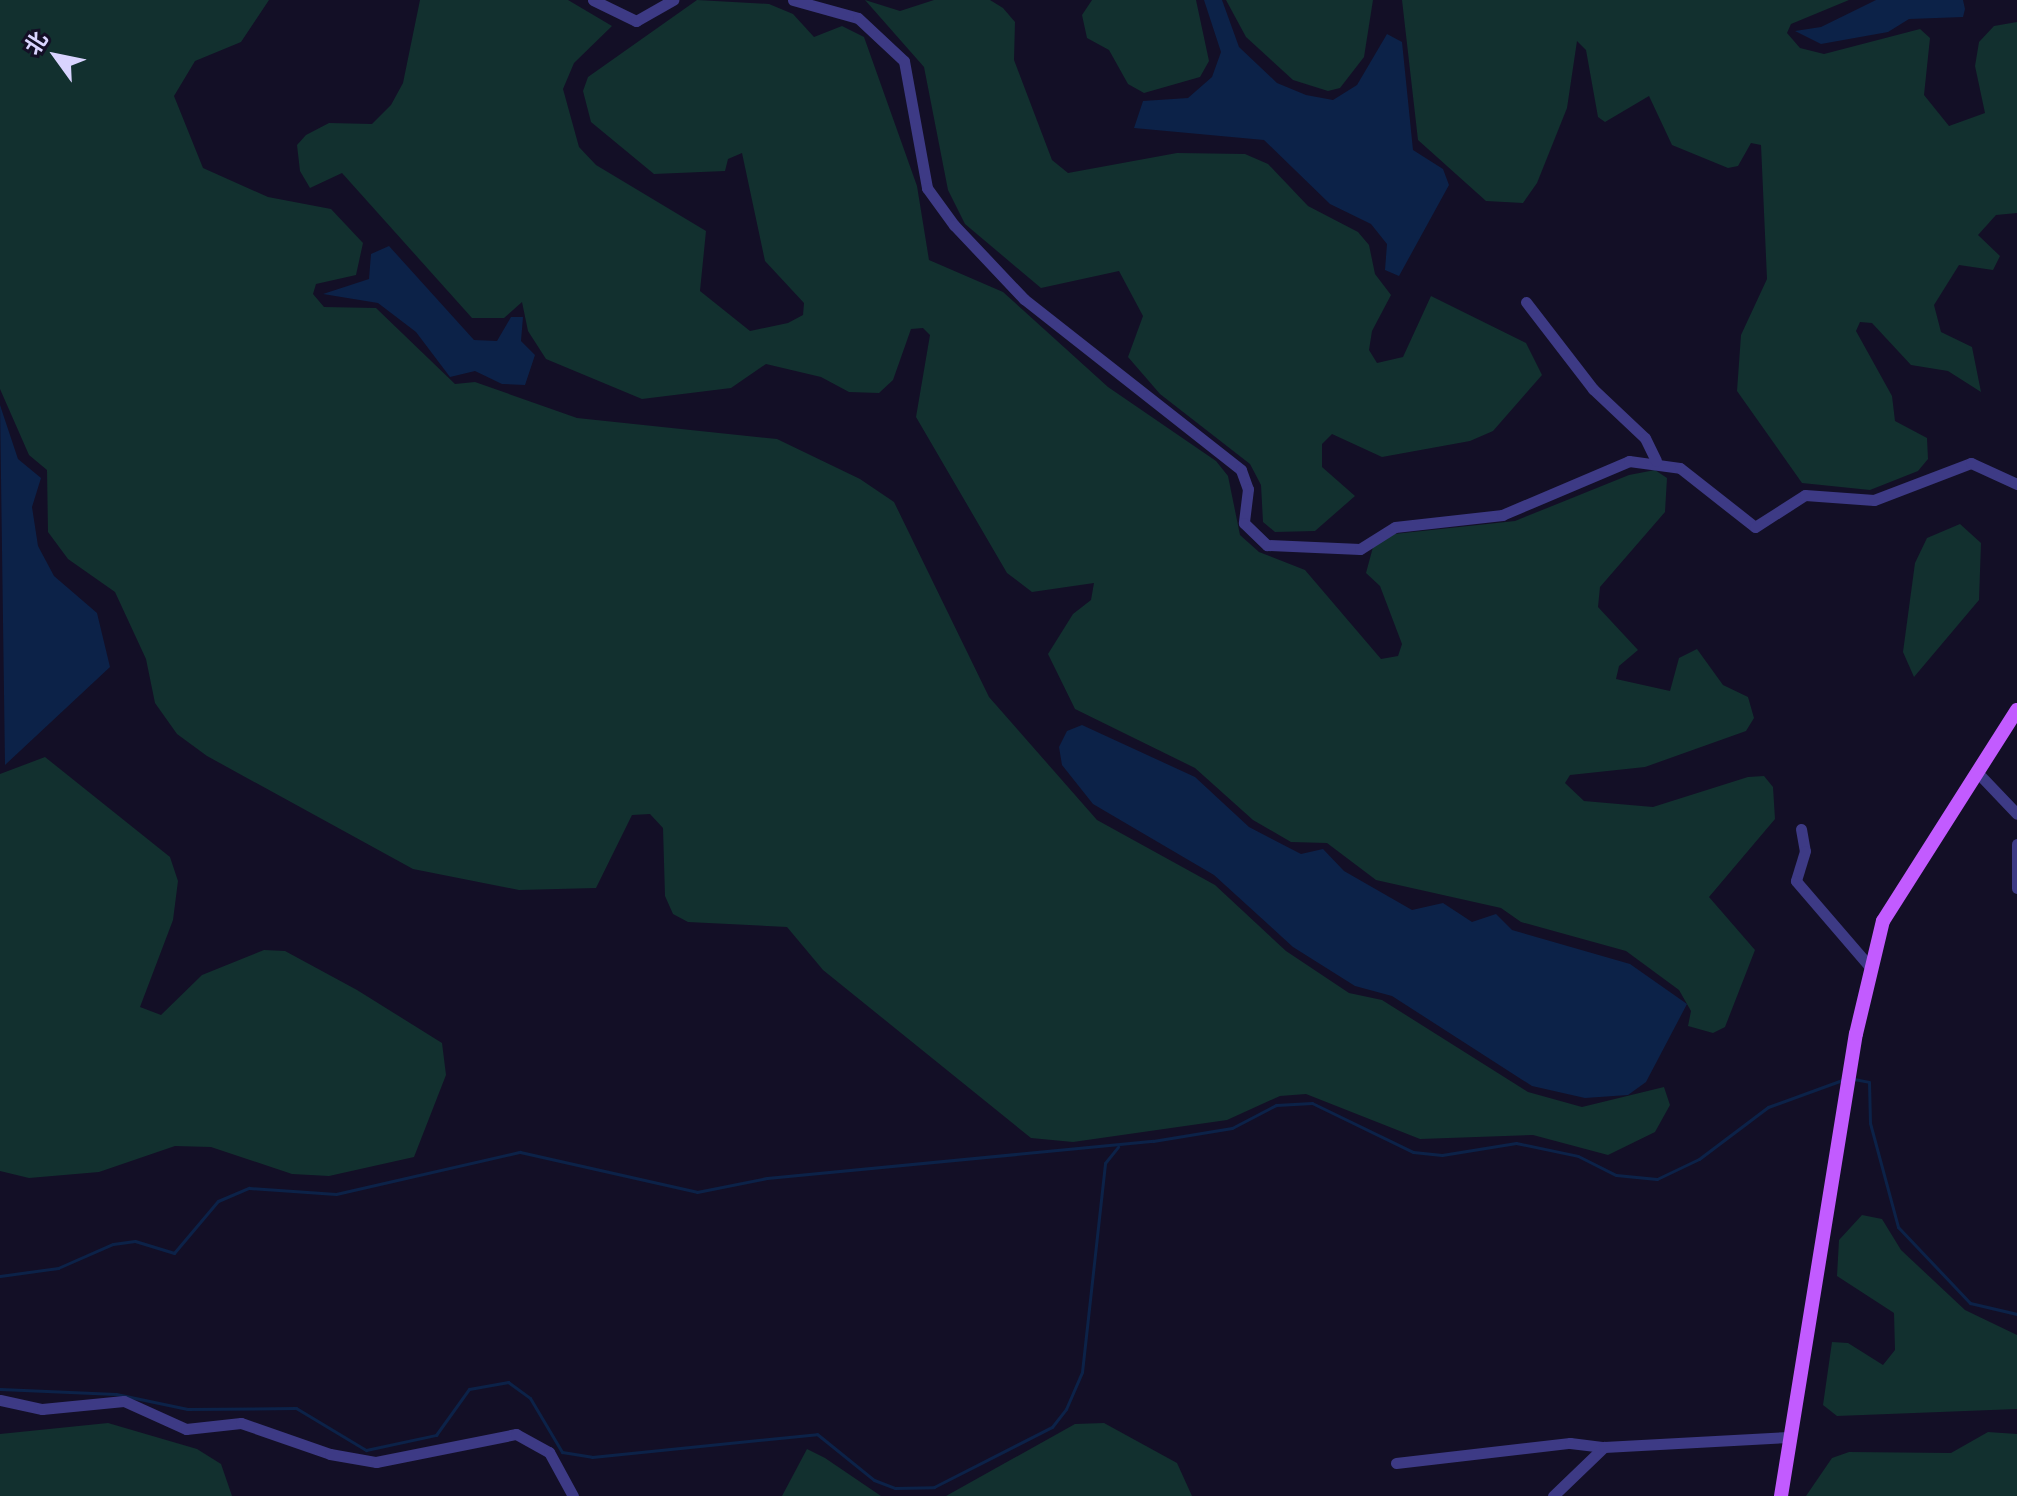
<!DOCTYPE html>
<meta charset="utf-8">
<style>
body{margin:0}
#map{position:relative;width:2017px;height:1496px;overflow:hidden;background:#130f26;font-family:Mulish,"Noto Sans SC",sans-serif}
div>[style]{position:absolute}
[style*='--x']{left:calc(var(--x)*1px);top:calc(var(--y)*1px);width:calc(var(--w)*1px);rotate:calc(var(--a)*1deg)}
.green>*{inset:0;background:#12302f}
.water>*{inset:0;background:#0c2248}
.stream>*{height:3px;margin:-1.5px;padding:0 1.5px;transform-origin:1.5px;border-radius:1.5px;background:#0c2248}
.minor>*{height:11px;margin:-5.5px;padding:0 5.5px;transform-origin:5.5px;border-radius:5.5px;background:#3d3a85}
.major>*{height:14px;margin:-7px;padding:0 7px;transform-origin:7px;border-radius:7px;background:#c25bff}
span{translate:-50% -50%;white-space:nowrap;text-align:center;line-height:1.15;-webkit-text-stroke:7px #130f26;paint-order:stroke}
.north{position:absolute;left:16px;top:16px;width:80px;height:80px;-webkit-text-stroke:6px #130f26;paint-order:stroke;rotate:303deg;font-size:22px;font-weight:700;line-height:32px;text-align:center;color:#d9d4ff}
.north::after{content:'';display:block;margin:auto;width:28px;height:36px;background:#d9d4ff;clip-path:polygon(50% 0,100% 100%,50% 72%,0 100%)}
</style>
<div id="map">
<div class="green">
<div style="clip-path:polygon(0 0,269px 0,241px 42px,195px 61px,174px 96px,203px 168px,268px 197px,331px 209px,363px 243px,356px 275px,316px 284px,313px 294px,324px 307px,376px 308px,455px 384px,475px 382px,577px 418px,777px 439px,860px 479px,894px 502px,989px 697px,1097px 820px,1215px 885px,1286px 951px,1349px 993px,1382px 1000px,1528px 1092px,1582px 1107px,1664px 1087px,1670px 1105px,1655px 1132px,1608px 1155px,1533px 1135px,1420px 1139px,1306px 1094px,1280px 1096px,1227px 1120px,1073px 1142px,1031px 1138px,823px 970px,787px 927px,688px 922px,673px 914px,665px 896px,663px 828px,650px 814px,632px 815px,596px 888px,519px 890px,413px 869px,207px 756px,177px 734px,155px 703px,146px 659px,115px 592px,68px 559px,48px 532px,47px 470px,29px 455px,0 389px)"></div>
<div style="clip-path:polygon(420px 0,568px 0,612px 26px,574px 63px,563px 89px,579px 147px,596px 165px,706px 231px,700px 291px,750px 331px,788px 323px,803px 315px,804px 303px,765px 261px,742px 153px,728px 159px,725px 171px,654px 174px,591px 122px,583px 91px,588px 77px,697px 0,769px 4px,793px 14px,814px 37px,842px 26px,864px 37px,917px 186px,929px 260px,1003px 292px,1108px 387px,1216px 461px,1228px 476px,1240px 535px,1259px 552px,1305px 570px,1381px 659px,1398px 656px,1402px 644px,1380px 586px,1366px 573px,1373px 547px,1394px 534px,1515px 521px,1629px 475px,1655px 470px,1667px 478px,1665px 512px,1600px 587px,1598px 607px,1638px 650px,1619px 666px,1616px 679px,1670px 691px,1679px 658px,1697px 649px,1723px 685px,1748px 697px,1754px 718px,1746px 731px,1645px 767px,1570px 775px,1565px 783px,1584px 801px,1653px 807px,1748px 777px,1764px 776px,1773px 787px,1775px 819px,1709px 897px,1755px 950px,1725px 1027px,1713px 1033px,1688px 1026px,1691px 1011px,1679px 990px,1626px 951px,1521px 922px,1501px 908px,1376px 880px,1327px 843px,1291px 842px,1253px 820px,1195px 768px,1075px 709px,1048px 654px,1073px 614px,1091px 600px,1094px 583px,1032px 592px,1007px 573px,916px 417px,930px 335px,923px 328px,911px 329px,893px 380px,879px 393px,849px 392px,821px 377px,766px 364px,731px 388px,642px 399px,546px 359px,528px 331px,522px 302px,504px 318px,472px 318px,342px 173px,310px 188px,300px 171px,297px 145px,306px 135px,329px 123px,372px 124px,391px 105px,403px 83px)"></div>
<div style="clip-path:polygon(865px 0,900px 11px,934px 0,990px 0,1003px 8px,1015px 22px,1014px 60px,1052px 160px,1068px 173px,1177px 153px,1245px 154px,1268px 164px,1308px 206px,1358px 232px,1369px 245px,1375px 274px,1391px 295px,1372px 331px,1369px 350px,1377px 363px,1403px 357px,1431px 296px,1526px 343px,1542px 375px,1493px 431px,1470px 441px,1382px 457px,1332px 434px,1322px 444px,1322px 467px,1355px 496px,1315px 531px,1275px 532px,1263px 522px,1261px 485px,1250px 464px,1160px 394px,1128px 357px,1143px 316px,1119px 271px,1041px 288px,965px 224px,948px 190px,924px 67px)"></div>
<div style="clip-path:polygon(1092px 0,1196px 0,1209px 61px,1200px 77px,1144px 93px,1128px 84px,1109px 50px,1087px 38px,1082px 15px)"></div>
<div style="clip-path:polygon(1226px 0,1373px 0,1364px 57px,1340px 88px,1328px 91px,1293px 80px,1246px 37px)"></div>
<div style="clip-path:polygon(1402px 0,1849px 0,1791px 24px,1787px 33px,1800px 48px,1824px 54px,1920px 29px,1930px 38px,1924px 95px,1949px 126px,1985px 113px,1975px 66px,1979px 42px,1994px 26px,2017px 22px,2017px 213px,1996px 215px,1978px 235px,2000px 256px,1993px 270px,1959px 265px,1934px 305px,1941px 332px,1972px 347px,1981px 392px,1948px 371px,1911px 365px,1872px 323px,1860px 322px,1856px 331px,1892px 396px,1895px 421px,1927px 438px,1928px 459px,1918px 471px,1870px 490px,1802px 483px,1737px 391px,1741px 335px,1767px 279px,1761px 145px,1751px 143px,1738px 166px,1728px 168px,1672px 145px,1649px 96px,1605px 122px,1598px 117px,1586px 50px,1577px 41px,1567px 108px,1537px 183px,1523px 203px,1486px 201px,1418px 140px)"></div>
<div style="clip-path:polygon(1960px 524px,1981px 543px,1979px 600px,1914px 677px,1903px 652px,1915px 563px,1927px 538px)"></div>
<div style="clip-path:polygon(45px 757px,170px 857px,178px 881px,173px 920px,140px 1007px,161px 1015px,202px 975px,264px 950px,285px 951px,357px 990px,442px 1043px,446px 1075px,414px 1157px,329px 1176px,292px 1174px,211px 1147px,175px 1146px,99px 1172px,29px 1178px,0 1171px,0 774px)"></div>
<div style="clip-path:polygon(1862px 1215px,1882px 1219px,1901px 1250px,1965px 1310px,2017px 1335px,2017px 1409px,1837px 1416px,1823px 1405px,1832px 1342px,1848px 1343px,1883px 1365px,1895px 1350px,1894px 1313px,1837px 1276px,1839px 1240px)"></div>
<div style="clip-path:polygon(108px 1423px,197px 1449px,221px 1464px,232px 1496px,0 1496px,0 1434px)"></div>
<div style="clip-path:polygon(1104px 1423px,1177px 1463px,1192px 1496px,946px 1496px,1075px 1424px)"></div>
<div style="clip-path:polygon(1988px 1432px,2017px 1434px,2017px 1496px,1806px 1496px,1832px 1458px,1849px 1452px,1951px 1453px)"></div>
<div style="clip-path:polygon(807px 1449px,825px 1458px,881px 1496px,782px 1496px)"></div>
</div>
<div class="water">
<div style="clip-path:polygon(1204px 0,1222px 0,1239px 47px,1277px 83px,1306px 95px,1333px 100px,1357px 85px,1387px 34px,1402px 42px,1413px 150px,1443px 169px,1449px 185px,1399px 276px,1385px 270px,1387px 244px,1371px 224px,1330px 204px,1264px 140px,1134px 128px,1143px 101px,1188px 98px,1212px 77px,1221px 52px)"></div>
<div style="clip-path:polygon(1876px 0,1963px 0,1965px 9px,1963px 17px,1909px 19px,1888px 32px,1821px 44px,1795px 31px,1821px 27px)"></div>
<div style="clip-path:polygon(389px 246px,474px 340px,497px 341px,511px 317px,523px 317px,521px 341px,535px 355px,525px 385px,502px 384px,475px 371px,450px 377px,416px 332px,378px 303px,323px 294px,369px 279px,371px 254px)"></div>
<div style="clip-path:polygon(0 405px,18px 459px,41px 478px,32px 507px,38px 546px,54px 576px,97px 613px,110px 667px,5px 765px)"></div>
<div style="clip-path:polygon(1082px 725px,1195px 777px,1249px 827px,1301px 854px,1323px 849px,1344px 871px,1412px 910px,1443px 903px,1472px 922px,1496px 914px,1512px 930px,1630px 964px,1687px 1004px,1646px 1082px,1628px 1095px,1585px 1098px,1532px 1086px,1392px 996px,1355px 986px,1293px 947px,1214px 875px,1093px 804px,1062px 765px,1059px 747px,1067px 731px)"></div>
</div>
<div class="stream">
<div style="--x:1854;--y:1079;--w:15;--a:11"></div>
<div style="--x:1869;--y:1082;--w:41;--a:88.6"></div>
<div style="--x:1870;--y:1123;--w:108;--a:74.9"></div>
<div style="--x:1898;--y:1227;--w:105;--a:46.5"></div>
<div style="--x:1970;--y:1303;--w:48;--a:13.2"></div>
<div style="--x:0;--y:1276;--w:59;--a:-7.9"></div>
<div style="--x:58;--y:1268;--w:60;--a:-23.6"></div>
<div style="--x:113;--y:1244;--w:22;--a:-8"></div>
<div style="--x:135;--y:1241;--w:41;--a:17.1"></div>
<div style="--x:174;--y:1253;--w:68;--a:-49.8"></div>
<div style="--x:218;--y:1201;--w:34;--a:-23"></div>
<div style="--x:249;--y:1188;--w:87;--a:3.9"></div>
<div style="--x:336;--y:1194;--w:189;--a:-12.9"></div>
<div style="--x:520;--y:1152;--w:181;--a:12.7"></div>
<div style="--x:697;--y:1192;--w:71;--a:-11.3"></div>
<div style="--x:767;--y:1178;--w:388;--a:-5.5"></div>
<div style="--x:1153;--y:1141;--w:80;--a:-9.3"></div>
<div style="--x:1232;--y:1128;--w:50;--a:-27.6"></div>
<div style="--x:1276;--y:1105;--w:36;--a:-3"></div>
<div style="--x:1312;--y:1103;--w:112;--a:25.9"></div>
<div style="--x:1413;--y:1152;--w:29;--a:6"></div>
<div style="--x:1442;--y:1155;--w:75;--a:-9.2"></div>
<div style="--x:1516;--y:1143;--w:63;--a:11.8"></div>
<div style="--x:1578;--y:1156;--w:42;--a:26.6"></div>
<div style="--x:1616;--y:1175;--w:41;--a:5.6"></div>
<div style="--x:1657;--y:1179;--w:47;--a:-25.5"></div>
<div style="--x:1699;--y:1159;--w:86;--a:-37"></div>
<div style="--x:1768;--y:1107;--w:79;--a:-20"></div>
<div style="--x:0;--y:1389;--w:116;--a:2.5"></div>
<div style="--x:116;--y:1394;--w:73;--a:11.9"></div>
<div style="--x:187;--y:1409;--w:109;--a:-0.5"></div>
<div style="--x:296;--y:1408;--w:82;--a:31"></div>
<div style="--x:366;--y:1450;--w:72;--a:-12.1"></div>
<div style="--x:436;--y:1435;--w:57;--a:-54.3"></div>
<div style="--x:469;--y:1389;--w:40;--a:-10"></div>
<div style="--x:508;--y:1382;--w:27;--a:36"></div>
<div style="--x:530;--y:1398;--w:63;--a:59.3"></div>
<div style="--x:562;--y:1452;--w:30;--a:9"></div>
<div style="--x:592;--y:1457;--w:226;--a:-5.8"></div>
<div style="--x:817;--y:1434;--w:73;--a:38.9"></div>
<div style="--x:874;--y:1480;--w:22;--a:21"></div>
<div style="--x:895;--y:1488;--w:39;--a:-1"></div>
<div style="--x:934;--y:1487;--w:132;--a:-27"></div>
<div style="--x:1052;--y:1427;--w:23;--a:-52"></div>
<div style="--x:1066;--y:1409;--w:40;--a:-66.6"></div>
<div style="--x:1082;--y:1372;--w:210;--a:-83.7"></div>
<div style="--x:1105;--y:1163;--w:21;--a:-51"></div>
</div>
<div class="minor">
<div style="--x:593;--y:0;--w:48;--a:26"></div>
<div style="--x:636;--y:21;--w:43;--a:-29.6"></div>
<div style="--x:793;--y:0;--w:67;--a:15.5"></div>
<div style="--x:858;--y:18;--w:63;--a:43.1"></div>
<div style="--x:904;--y:61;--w:129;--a:79.7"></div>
<div style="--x:927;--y:188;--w:46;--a:53.9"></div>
<div style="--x:954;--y:225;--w:102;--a:46.6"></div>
<div style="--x:1024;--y:299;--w:276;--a:38.2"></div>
<div style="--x:1241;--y:470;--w:20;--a:70"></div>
<div style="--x:1248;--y:489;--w:34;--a:97"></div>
<div style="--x:1244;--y:523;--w:32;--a:44"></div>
<div style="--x:1267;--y:545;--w:93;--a:2.5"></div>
<div style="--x:1360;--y:549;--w:41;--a:-32.2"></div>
<div style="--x:1395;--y:527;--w:108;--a:-6.4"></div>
<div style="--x:1502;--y:515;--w:138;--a:-23"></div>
<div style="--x:1629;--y:461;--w:51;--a:7.8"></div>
<div style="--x:1680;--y:468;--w:95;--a:38.2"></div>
<div style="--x:1755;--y:527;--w:59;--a:-32.6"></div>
<div style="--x:1805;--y:495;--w:69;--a:4.1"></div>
<div style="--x:1874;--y:500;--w:104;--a:-20.9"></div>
<div style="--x:1971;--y:463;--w:51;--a:24.5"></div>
<div style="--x:1526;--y:302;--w:110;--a:52.4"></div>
<div style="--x:1593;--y:389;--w:71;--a:43.3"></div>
<div style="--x:1645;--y:438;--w:25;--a:64"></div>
<div style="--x:1976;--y:771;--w:59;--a:46.4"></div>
<div style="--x:1801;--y:829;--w:22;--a:80"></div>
<div style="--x:1805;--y:851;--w:31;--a:107"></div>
<div style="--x:1796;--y:881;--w:113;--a:49.3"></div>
<div style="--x:2017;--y:844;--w:44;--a:90"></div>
<div style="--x:0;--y:1400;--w:43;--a:12.1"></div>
<div style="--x:42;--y:1409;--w:82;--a:-5.6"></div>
<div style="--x:124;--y:1401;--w:68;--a:24.3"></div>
<div style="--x:186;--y:1429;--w:55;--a:-6.2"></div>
<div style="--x:241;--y:1423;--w:94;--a:19.2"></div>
<div style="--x:330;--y:1454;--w:47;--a:9.9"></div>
<div style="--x:376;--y:1462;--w:143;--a:-11.3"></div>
<div style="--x:516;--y:1434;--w:38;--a:29"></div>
<div style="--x:549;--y:1452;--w:50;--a:61.4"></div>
<div style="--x:1396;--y:1463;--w:175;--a:-6.6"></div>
<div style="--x:1570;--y:1443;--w:34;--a:7"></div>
<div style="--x:1553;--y:1496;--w:71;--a:-43.9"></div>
<div style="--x:1604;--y:1447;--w:186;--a:-3.1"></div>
</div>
<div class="major">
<div style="--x:1781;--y:1496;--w:468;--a:-80.8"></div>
<div style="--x:1856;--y:1034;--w:116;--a:-76.6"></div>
<div style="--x:1883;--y:921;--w:250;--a:-57.6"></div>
</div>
<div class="north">北</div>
</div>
